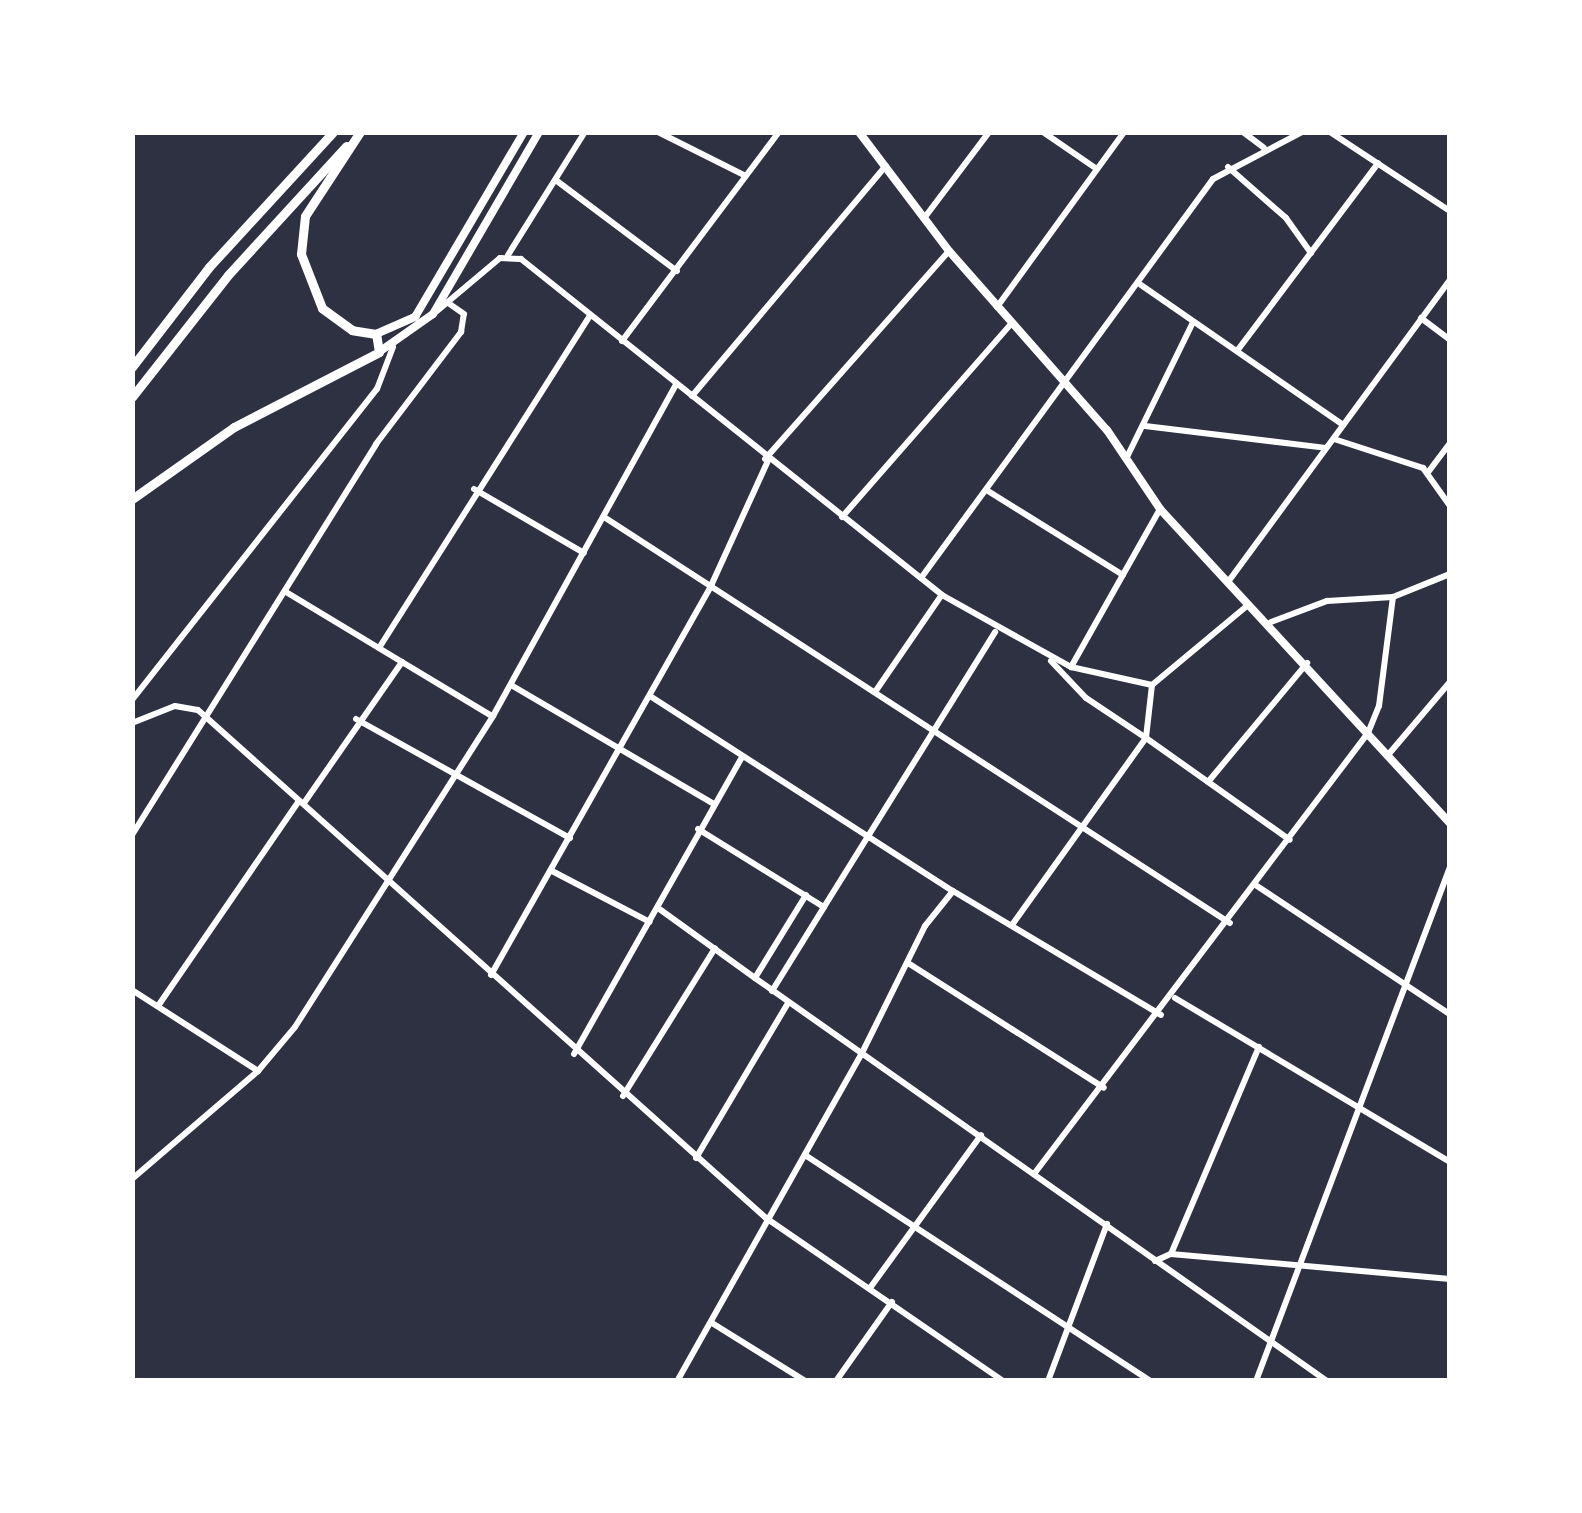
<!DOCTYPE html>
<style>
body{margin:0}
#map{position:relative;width:1582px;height:1513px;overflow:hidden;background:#2d3142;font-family:Quicksand,sans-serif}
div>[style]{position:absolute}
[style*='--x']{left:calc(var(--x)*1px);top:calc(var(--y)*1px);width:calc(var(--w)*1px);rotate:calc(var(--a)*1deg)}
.minor>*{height:6px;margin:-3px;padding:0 3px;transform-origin:3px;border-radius:3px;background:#fff}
.tertiary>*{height:8px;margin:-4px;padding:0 4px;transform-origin:4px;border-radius:4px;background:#fff}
.secondary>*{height:8px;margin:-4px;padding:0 4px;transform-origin:4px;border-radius:4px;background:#fff}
.trunk>*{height:9px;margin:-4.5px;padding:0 4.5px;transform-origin:4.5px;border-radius:4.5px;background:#fff}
span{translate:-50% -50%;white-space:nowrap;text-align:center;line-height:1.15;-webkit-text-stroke:12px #fff;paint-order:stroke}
.frame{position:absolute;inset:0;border:135px solid #fff;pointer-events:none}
</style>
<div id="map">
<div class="minor">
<div style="--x:658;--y:132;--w:98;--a:26.6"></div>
<div style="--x:1043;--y:132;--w:62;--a:34.5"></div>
<div style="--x:1243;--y:132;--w:26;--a:37"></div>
<div style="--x:1330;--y:132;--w:144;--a:33.4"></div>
<div style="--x:1228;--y:167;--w:77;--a:41.3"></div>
<div style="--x:1286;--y:218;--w:43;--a:54.5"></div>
<div style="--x:557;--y:181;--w:150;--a:36.9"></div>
<div style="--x:925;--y:217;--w:106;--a:-53"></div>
<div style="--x:508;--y:255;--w:145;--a:-58"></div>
<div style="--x:1141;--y:285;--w:246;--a:34.7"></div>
<div style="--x:997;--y:307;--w:216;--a:-54"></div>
<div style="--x:437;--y:311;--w:82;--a:-40.1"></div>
<div style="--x:500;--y:258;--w:21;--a:3"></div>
<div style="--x:521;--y:259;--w:539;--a:38.59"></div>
<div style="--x:942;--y:595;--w:148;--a:29.2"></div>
<div style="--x:1071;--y:667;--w:83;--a:12.5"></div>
<div style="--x:1152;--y:685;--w:125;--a:-39.8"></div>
<div style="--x:1421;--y:318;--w:36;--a:37"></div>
<div style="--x:622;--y:341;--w:261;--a:-53.1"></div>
<div style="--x:1237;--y:351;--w:235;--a:-53.1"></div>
<div style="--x:692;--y:396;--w:301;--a:-49.9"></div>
<div style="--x:1145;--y:426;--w:182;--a:6.9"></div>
<div style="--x:1334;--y:439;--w:94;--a:18"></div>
<div style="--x:1423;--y:468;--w:47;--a:54.6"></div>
<div style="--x:1127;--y:457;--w:150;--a:-63.9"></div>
<div style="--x:765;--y:459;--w:278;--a:-48.5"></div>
<div style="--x:1429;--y:471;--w:35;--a:-53"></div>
<div style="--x:474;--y:489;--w:127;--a:30.2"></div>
<div style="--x:988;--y:491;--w:159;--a:31.9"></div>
<div style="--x:604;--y:517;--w:746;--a:32.97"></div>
<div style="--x:842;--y:517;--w:258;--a:-48.8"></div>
<div style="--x:921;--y:578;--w:494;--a:-53.8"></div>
<div style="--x:1213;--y:179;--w:101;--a:-27.8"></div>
<div style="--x:1228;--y:582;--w:375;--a:-53.7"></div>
<div style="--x:286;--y:592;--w:135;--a:31.1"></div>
<div style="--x:402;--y:662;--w:172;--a:124.8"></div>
<div style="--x:1271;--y:622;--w:60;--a:-20.6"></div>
<div style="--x:1327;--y:601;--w:66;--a:-3.5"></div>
<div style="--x:1393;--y:597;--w:61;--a:-22"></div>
<div style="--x:379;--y:648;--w:394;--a:-57.6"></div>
<div style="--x:402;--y:662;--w:105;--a:31"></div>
<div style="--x:1071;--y:667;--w:181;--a:-60.6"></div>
<div style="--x:511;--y:685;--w:235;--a:30.4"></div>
<div style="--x:1152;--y:685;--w:53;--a:96.5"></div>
<div style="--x:1146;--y:738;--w:176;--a:35.3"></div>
<div style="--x:875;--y:692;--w:116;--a:-55.5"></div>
<div style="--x:650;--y:696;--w:360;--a:32.8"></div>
<div style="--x:953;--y:891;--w:45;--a:128.7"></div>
<div style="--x:925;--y:926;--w:142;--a:116.4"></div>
<div style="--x:862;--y:1053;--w:377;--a:119.4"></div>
<div style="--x:132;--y:700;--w:396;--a:-51.8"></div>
<div style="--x:377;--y:389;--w:45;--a:-69.1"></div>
<div style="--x:356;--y:719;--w:245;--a:29.1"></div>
<div style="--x:132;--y:723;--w:46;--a:-21.6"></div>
<div style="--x:175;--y:706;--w:23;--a:10"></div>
<div style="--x:198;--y:710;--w:762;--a:41.81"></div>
<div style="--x:766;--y:1218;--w:288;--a:34.5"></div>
<div style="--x:1388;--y:755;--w:96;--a:-49.7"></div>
<div style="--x:1208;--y:782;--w:155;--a:-50.2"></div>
<div style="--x:698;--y:829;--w:148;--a:31.8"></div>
<div style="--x:824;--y:907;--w:324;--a:-58.1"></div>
<div style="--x:132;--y:835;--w:461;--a:-58"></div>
<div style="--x:376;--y:444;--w:141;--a:-52.8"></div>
<div style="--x:461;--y:332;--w:18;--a:-81"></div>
<div style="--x:464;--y:314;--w:19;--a:-145"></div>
<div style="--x:552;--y:871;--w:110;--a:27.5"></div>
<div style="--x:1257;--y:886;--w:232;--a:33.6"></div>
<div style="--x:953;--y:891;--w:242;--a:30.8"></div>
<div style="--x:806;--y:895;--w:97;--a:121.6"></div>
<div style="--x:755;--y:978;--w:700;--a:35.17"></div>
<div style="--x:658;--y:908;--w:120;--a:35.8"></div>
<div style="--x:1012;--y:925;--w:230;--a:-54.4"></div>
<div style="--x:1146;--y:738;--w:72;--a:-146.3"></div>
<div style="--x:1086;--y:698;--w:51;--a:-133.4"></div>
<div style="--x:908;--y:963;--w:232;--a:32.5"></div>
<div style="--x:491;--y:975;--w:445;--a:-60.5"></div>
<div style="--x:710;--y:588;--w:140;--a:-65.5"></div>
<div style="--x:132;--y:990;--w:150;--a:32.7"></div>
<div style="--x:772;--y:991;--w:99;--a:-58.2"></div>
<div style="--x:1175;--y:998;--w:320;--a:30.8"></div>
<div style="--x:158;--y:1006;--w:249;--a:-55.5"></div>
<div style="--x:574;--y:1054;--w:341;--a:-60.5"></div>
<div style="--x:623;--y:1096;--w:174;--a:-58.1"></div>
<div style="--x:805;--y:1155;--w:412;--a:33.2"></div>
<div style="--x:696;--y:1158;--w:180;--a:-59.3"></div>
<div style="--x:1034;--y:1174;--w:553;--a:-52.86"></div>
<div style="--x:1368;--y:733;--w:29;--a:-68"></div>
<div style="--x:1379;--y:706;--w:110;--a:-82.7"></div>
<div style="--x:132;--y:1179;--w:166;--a:-40.6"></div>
<div style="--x:258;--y:1071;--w:57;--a:-49.9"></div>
<div style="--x:295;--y:1027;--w:369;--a:-57.5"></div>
<div style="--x:493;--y:716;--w:379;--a:-61.1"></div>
<div style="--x:1171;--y:1254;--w:280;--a:5.1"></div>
<div style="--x:1155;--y:1261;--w:17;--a:-24"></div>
<div style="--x:1171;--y:1254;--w:225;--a:-67"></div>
<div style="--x:870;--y:1288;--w:189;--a:-54"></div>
<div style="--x:712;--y:1323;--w:110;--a:31.9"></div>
<div style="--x:132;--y:1381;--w:2;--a:0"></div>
<div style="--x:836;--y:1381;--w:97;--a:-54.7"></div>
<div style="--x:1048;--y:1381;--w:168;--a:-69.4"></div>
<div style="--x:1256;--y:1381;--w:549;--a:-69.32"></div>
</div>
<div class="tertiary">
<div style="--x:859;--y:132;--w:149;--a:52.9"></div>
<div style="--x:949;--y:251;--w:239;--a:48.6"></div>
<div style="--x:1107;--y:430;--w:95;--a:56.1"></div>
<div style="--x:1160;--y:509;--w:427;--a:47.3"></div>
</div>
<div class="secondary">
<div style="--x:376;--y:334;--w:43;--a:-23.6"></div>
<div style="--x:415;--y:317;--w:215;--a:-59.5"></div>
<div style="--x:379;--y:352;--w:66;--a:-35.1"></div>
<div style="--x:433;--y:314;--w:211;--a:-59.8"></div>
</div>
<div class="trunk">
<div style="--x:132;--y:367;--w:126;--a:-52.4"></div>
<div style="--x:209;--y:267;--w:183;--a:-47.4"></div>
<div style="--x:132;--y:397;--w:155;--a:-51.8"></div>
<div style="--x:228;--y:275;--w:175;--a:-47.5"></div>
<div style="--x:132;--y:499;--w:125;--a:-35.2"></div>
<div style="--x:234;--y:427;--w:163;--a:-27.3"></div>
<div style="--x:379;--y:352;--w:18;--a:-99"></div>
<div style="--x:376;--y:334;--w:24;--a:-171"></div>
<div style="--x:352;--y:330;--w:37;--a:-144"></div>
<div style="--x:322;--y:308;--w:58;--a:-111.3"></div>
<div style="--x:301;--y:254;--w:38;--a:-84"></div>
<div style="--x:305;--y:216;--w:100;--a:-56.8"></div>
</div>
<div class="frame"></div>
</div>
